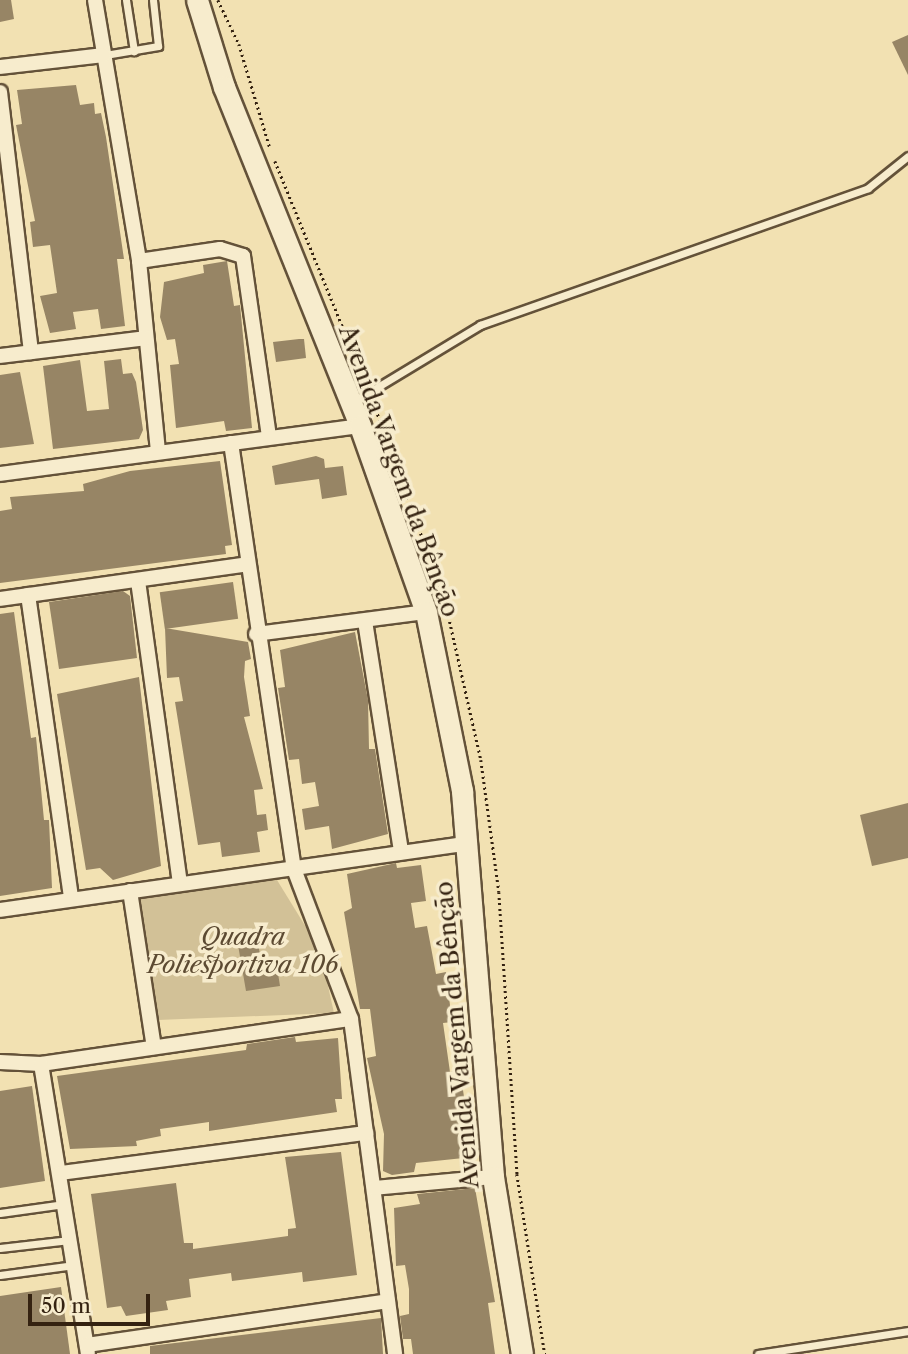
<!DOCTYPE html>
<html>
<head>
<meta charset="utf-8">
<style>
  body { margin:0 }
  #map { position:relative; width:908px; height:1354px; overflow:hidden; background:#f2e1b2; font-family:"Libre Caslon Text",serif }
  div>[style] { position:absolute }
  .green>* { inset:0; background:#d2c197 }
  .building>* { inset:0; background:#978565; transform-origin:0 0 }
  .path>* { height:2.5px; margin-top:-1.25px; transform-origin:0; background:repeating-linear-gradient(90deg,#342211 0 2px,transparent 0 5.5px) }
  .roads { filter:drop-shadow(2px 0 #645239) drop-shadow(-2px 0 #645239) drop-shadow(0 2px #645239) drop-shadow(0 -2px #645239) }
  .lane>* { height:7px; margin:-3.5px; padding:0 3.5px; transform-origin:3.5px; border-radius:3.5px; background:#f7eccd }
  .street>* { height:14px; margin:-7px; padding:0 7px; transform-origin:7px; border-radius:7px; background:#f7eccd }
  .secondary>* { height:21px; margin:-10.5px; padding:0 10.5px; transform-origin:10.5px; border-radius:10.5px; background:#f7eccd }
  span { translate:-50% -50%; white-space:nowrap; text-align:center; line-height:1.15; -webkit-text-stroke:7px #f7eccd; paint-order:stroke }
  .street-label { font-size:24px; color:#342211 }
  .park-label { font-size:24px; color:#5c4a32; font-style:italic }
  .scale { position:absolute; left:28px; top:1294px; width:122px; height:32px; box-sizing:border-box; border:4px solid #342211; border-top:0; padding-left:9px; font-size:21px; line-height:24px; white-space:nowrap; color:#342211; -webkit-text-stroke:5px #f7eccd; paint-order:stroke }
</style>
</head>
<body>
<div id="map">
  <div class="green">
    <div style="clip-path:polygon(277px 880px,320px 950px,334px 1013px,158px 1020px,139px 897px)"></div>
  </div>
  <div class="building">
    <div style="clip-path:polygon(0 0,11px 0,14px 19px,0 22px)"></div>
    <div style="clip-path:polygon(908px 35px,908px 75px,892px 42px)"></div>
    <div style="clip-path:polygon(76px 85px,80px 105px,94px 103px,95px 114px,101px 113px,106px 137px,124px 259px,117px 259px,125px 326px,101px 329px,98px 309px,73px 312px,76px 329px,50px 333px,40px 296px,57px 293px,50px 245px,33px 247px,30px 222px,35px 221px,16px 125px,22px 124px,17px 90px)"></div>
    <div style="clip-path:polygon(227px 261px,234px 306px,240px 305px,252px 428px,226px 431px,224px 421px,176px 428px,170px 365px,179px 364px,175px 339px,167px 340px,160px 317px,164px 282px,204px 273px,203px 265px)"></div>
    <div style="clip-path:polygon(299px 339px,304px 339px,306px 358px,276px 362px,273px 342px)"></div>
    <div style="clip-path:polygon(121px 359px,123px 374px,132px 373px,136px 382px,143px 430px,139px 439px,53px 449px,43px 366px,80px 360px,87px 411px,109px 409px,104px 361px)"></div>
    <div style="clip-path:polygon(20px 372px,34px 444px,0 448px,0 375px)"></div>
    <div style="clip-path:polygon(316px 456px,324px 459px,325px 468px,343px 466px,347px 495px,322px 499px,319px 479px,275px 485px,272px 466px)"></div>
    <div style="clip-path:polygon(220px 461px,232px 545px,225px 546px,226px 554px,0 583px,0 511px,12px 509px,10px 497px,84px 491px,83px 484px,130px 471px)"></div>
    <div style="left:233px;top:582px;width:37px;height:74px;rotate:82deg"></div>
    <div style="clip-path:polygon(123px 591px,130px 596px,137px 658px,59px 669px,49px 602px)"></div>
    <div style="clip-path:polygon(14px 612px,31px 738px,36px 737px,44px 820px,49px 820px,52px 888px,0 896px,0 614px)"></div>
    <div style="clip-path:polygon(165px 628px,248px 642px,251px 659px,245px 661px,244px 677px,250px 716px,244px 717px,263px 789px,254px 790px,257px 815px,266px 814px,268px 830px,257px 832px,260px 852px,222px 857px,220px 842px,198px 845px,175px 702px,183px 701px,179px 677px,167px 678px)"></div>
    <div style="clip-path:polygon(355px 632px,368px 700px,369px 749px,375px 749px,388px 834px,332px 849px,329px 826px,305px 830px,302px 809px,319px 806px,315px 782px,302px 784px,299px 759px,289px 760px,278px 688px,285px 687px,280px 650px)"></div>
    <div style="clip-path:polygon(139px 677px,161px 866px,113px 880px,100px 868px,86px 870px,57px 694px)"></div>
    <div style="clip-path:polygon(908px 803px,908px 858px,872px 866px,860px 815px)"></div>
    <div style="clip-path:polygon(396px 863px,397px 868px,421px 865px,426px 901px,411px 903px,415px 928px,427px 926px,436px 974px,446px 972px,452px 1022px,443px 1023px,450px 1072px,460px 1070px,473px 1157px,416px 1163px,414px 1172px,392px 1175px,383px 1171px,384px 1134px,367px 1058px,376px 1056px,370px 1009px,360px 1009px,344px 912px,352px 908px,347px 874px)"></div>
    <div style="clip-path:polygon(258px 942px,262px 969px,277px 967px,280px 986px,246px 991px,238px 945px)"></div>
    <div style="clip-path:polygon(295px 1037px,296px 1042px,338px 1038px,342px 1099px,335px 1099px,337px 1112px,209px 1131px,209px 1122px,160px 1129px,161px 1136px,136px 1141px,137px 1146px,70px 1149px,57px 1076px,246px 1050px,247px 1044px)"></div>
    <div style="clip-path:polygon(32px 1086px,45px 1181px,0 1188px,0 1091px)"></div>
    <div style="clip-path:polygon(341px 1152px,357px 1275px,303px 1282px,302px 1272px,232px 1281px,231px 1273px,189px 1279px,191px 1297px,166px 1301px,168px 1310px,126px 1316px,121px 1306px,107px 1308px,91px 1194px,176px 1183px,184px 1243px,193px 1243px,193px 1249px,288px 1236px,288px 1229px,296px 1228px,285px 1157px)"></div>
    <div style="clip-path:polygon(475px 1188px,495px 1302px,488px 1303px,495px 1354px,413px 1354px,411px 1339px,403px 1339px,400px 1316px,409px 1314px,409px 1289px,405px 1265px,396px 1266px,394px 1208px,420px 1204px,417px 1194px)"></div>
    <div style="clip-path:polygon(61px 1287px,70px 1354px,0 1354px,0 1296px)"></div>
    <div style="clip-path:polygon(381px 1318px,383px 1354px,150px 1354px,150px 1346px)"></div>
  </div>
  <div class="path">
    <div style="left:218px;top:0;width:49px;rotate:64.5deg"></div>
    <div style="left:239px;top:44px;width:109px;rotate:73.4deg"></div>
    <div style="left:275px;top:161px;width:239px;rotate:67.8deg"></div>
    <div style="left:374px;top:404px;width:208px;rotate:70.1deg"></div>
    <div style="left:445px;top:600px;width:164px;rotate:77.3deg"></div>
    <div style="left:481px;top:760px;width:133px;rotate:82.2deg"></div>
    <div style="left:499px;top:892px;width:283px;rotate:86.3deg"></div>
    <div style="left:517px;top:1174px;width:182px;rotate:81.2deg"></div>
  </div>
  <div class="roads">
    <div class="lane">
      <div style="left:126px;top:0;width:52px;rotate:81.1deg"></div>
      <div style="left:105px;top:55px;width:54px;rotate:-9.6deg"></div>
      <div style="left:158px;top:46px;width:46px;rotate:-96.2deg"></div>
      <div style="left:353px;top:402px;width:149px;rotate:-31.2deg"></div>
      <div style="left:480px;top:325px;width:411px;rotate:-19.4deg"></div>
      <div style="left:868px;top:188px;width:51px;rotate:-38.7deg"></div>
      <div style="left:0;top:1213px;width:65px;rotate:-8deg"></div>
      <div style="left:0;top:1248px;width:70px;rotate:-6.5deg"></div>
      <div style="left:0;top:1275px;width:75px;rotate:-7.7deg"></div>
      <div style="left:758px;top:1354px;width:152px;rotate:-8.7deg"></div>
    </div>
    <div class="street">
      <div style="left:95px;top:0;width:265px;rotate:80.4deg"></div>
      <div style="left:139px;top:261px;width:192px;rotate:84.3deg"></div>
      <div style="left:0;top:67px;width:104px;rotate:-6.6deg"></div>
      <div style="left:0;top:92px;width:262px;rotate:83.2deg"></div>
      <div style="left:139px;top:261px;width:82px;rotate:-8.4deg"></div>
      <div style="left:220px;top:249px;width:24px;rotate:17deg"></div>
      <div style="left:243px;top:256px;width:182px;rotate:81.8deg"></div>
      <div style="left:0;top:356px;width:147px;rotate:-7deg"></div>
      <div style="left:231px;top:443px;width:431px;rotate:81.6deg"></div>
      <div style="left:294px;top:869px;width:160px;rotate:69.2deg"></div>
      <div style="left:351px;top:1019px;width:338px;rotate:82.5deg"></div>
      <div style="left:0;top:474px;width:363px;rotate:-7.6deg"></div>
      <div style="left:138px;top:581px;width:304px;rotate:82.1deg"></div>
      <div style="left:28px;top:595px;width:307px;rotate:81.9deg"></div>
      <div style="left:0;top:599px;width:250px;rotate:-8deg"></div>
      <div style="left:365px;top:621px;width:234px;rotate:81.1deg"></div>
      <div style="left:256px;top:634px;width:171px;rotate:-7.4deg"></div>
      <div style="left:130px;top:891px;width:158px;rotate:81.3deg"></div>
      <div style="left:0;top:910px;width:473px;rotate:-8.1deg"></div>
      <div style="left:0;top:1062px;width:41px;rotate:2.8deg"></div>
      <div style="left:41px;top:1064px;width:313px;rotate:-8.3deg"></div>
      <div style="left:41px;top:1064px;width:293px;rotate:80.8deg"></div>
      <div style="left:61px;top:1173px;width:308px;rotate:-7.5deg"></div>
      <div style="left:374px;top:1188px;width:120px;rotate:-5.3deg"></div>
      <div style="left:87px;top:1345px;width:304px;rotate:-8.3deg"></div>
    </div>
    <div class="secondary">
      <div style="left:197px;top:0;width:91px;rotate:72.8deg"></div>
      <div style="left:224px;top:87px;width:365px;rotate:68.1deg"></div>
      <div style="left:360px;top:426px;width:197px;rotate:70.5deg"></div>
      <div style="left:426px;top:612px;width:183px;rotate:78.6deg"></div>
      <div style="left:462px;top:791px;width:387px;rotate:85.4deg"></div>
      <div style="left:493px;top:1177px;width:179px;rotate:80.7deg"></div>
    </div>
  </div>
  <div class="street-label">
    <span style="left:399px;top:471px;rotate:70deg">Avenida Vargem da Bênção</span>
    <span style="left:457px;top:1035px;rotate:-95deg">Avenida Vargem da Bênção</span>
  </div>
  <div class="park-label">
    <span style="left:243px;top:951px">Quadra<br>Poliesportiva 106</span>
  </div>
  <div class="scale">50 m</div>
</div>
</body>
</html>
